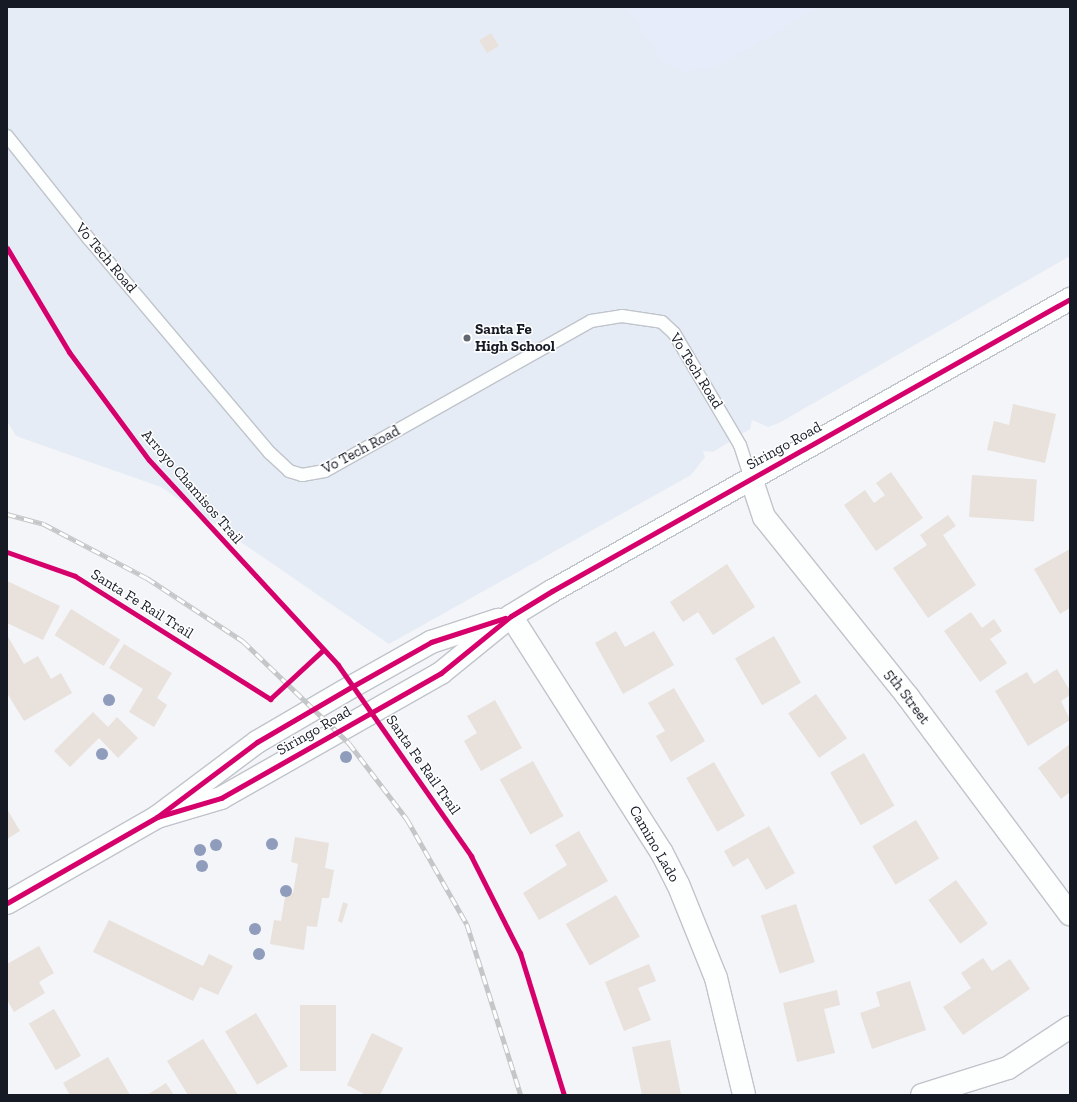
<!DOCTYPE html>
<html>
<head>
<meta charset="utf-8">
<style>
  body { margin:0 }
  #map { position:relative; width:1077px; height:1102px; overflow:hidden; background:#f3f5f8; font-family:"Zilla Slab",serif }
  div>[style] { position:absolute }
  .built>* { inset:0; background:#e6ecf6 }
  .green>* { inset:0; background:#e6ecfa }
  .building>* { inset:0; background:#e9e1dc; transform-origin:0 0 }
  .roads { filter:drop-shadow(1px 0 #c0c4cb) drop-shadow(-1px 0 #c0c4cb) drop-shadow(0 1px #c0c4cb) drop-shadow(0 -1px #c0c4cb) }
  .service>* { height:12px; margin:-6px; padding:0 6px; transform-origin:6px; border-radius:6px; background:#fdfefe }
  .minor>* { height:22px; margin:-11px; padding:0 11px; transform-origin:11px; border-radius:11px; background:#fdfefe }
  .tertiary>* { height:22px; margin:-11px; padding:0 11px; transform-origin:11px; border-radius:11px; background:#fdfefe }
  .rail>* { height:4.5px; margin-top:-2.25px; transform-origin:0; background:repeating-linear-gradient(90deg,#fff 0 9px,#c5c6c8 0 18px); box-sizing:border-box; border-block:1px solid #c5c6c8 }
  .cycleway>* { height:5px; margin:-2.5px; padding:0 2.5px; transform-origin:2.5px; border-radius:2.5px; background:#d6006c }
  .trees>* { width:12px; height:12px; margin:-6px; border-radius:50%; background:#8f9cbc }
  .dots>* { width:11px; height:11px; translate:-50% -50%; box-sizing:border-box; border:2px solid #fff; border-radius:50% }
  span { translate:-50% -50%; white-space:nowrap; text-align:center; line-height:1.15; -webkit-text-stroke:3px #fff; paint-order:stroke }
  .street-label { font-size:15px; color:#151a25 }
  .poi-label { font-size:15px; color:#151a25; font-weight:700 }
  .left { translate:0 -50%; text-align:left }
  .frame { position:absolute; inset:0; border:8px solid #151a25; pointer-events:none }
</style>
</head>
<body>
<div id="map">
  <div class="built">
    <div style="clip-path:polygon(7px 7px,1070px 7px,1070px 256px,779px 423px,768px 427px,752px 420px,750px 429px,713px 452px,703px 451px,705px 457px,691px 475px,389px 644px,161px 487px,16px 436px,7px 421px)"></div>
  </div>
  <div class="green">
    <div style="clip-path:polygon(626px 7px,819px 7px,726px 62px,710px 69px,691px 70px,690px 74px,663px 62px)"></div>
  </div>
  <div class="building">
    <div style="left:491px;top:33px;width:15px;height:14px;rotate:58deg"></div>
    <div style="clip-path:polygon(1013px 404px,1056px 414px,1045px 463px,987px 450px,994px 421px,1009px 425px)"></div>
    <div style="clip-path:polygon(891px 472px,923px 518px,876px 551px,844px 505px,865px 490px,874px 503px,885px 495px,876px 483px)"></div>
    <div style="left:972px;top:475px;width:65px;height:42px;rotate:4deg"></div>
    <div style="clip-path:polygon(948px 515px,956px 526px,943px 535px,976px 585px,928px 618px,893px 568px,927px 545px,920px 535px)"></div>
    <div style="clip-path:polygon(1070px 549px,1070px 608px,1060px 614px,1034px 569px)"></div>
    <div style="clip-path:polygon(727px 564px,755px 607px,713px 635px,698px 612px,683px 622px,670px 602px)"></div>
    <div style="clip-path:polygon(7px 581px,60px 606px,43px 640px,7px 623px)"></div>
    <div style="left:71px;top:609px;width:58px;height:31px;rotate:32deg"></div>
    <div style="clip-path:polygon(971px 612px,982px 628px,994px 619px,1002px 631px,990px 639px,1007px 663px,980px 682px,944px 631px)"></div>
    <div style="clip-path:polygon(616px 631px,625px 647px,654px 631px,674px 665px,623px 694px,595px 643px)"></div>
    <div style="clip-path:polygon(7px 635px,24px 664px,38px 656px,51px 679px,61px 673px,72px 693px,24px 721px,7px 693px)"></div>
    <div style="left:774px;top:636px;width:54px;height:45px;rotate:60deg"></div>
    <div style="clip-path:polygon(124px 644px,172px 673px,157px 698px,167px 705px,154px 727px,129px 712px,143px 689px,109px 668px)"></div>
    <div style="clip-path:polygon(1057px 669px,1070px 691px,1070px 695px,1061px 701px,1070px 720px,1028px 746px,995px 691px,1027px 672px,1034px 684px)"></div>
    <div style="clip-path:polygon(674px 688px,705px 741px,671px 762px,656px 736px,665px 731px,648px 703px)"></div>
    <div style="left:816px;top:694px;width:54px;height:34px;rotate:55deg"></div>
    <div style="clip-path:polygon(495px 700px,522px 748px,481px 771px,464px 741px,477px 733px,467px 716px)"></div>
    <div style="clip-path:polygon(93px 712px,108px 727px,117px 717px,138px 738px,118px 758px,99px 738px,70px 767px,54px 751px)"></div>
    <div style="clip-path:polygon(1070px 744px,1070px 792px,1061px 799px,1038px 768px)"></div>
    <div style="left:864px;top:753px;width:61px;height:39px;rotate:60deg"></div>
    <div style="left:533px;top:761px;width:63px;height:38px;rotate:61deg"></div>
    <div style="left:714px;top:762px;width:62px;height:32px;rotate:60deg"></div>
    <div style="clip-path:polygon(7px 809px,20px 831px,7px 839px)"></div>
    <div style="left:916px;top:820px;width:45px;height:51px;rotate:59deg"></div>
    <div style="clip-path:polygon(769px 826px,795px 873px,766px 890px,748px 858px,733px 867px,724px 851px)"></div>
    <div style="clip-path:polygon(579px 831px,608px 881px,539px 920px,523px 893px,567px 865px,555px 845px)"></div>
    <div style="clip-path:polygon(295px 837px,329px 843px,325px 868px,334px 870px,329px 898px,322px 898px,317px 927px,307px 926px,304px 950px,270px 944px,274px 920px,281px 921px,286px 892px,293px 893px,298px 864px,291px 862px)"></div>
    <div style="left:956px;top:880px;width:54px;height:34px;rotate:54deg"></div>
    <div style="left:616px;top:895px;width:48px;height:58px;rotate:60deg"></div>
    <div style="clip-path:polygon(343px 902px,348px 904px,342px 923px,338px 921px)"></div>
    <div style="left:796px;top:904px;width:61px;height:37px;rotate:72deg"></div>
    <div style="clip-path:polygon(109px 920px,203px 966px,209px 954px,233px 966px,218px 995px,200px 987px,193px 1001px,93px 952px)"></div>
    <div style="clip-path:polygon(39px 946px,54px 973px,39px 982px,45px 993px,14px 1012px,7px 1000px,7px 964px)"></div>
    <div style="clip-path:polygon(983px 958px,992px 971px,1010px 959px,1030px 989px,963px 1035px,943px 1007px,971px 988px,961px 973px)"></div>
    <div style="clip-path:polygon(649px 964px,656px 981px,638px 988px,651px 1020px,624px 1031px,605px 982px)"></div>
    <div style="clip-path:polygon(910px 981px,926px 1030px,872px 1049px,860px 1013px,880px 1006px,876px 992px)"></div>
    <div style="clip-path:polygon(837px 990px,840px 1005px,824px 1009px,835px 1053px,797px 1062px,783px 1003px)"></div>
    <div style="left:300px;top:1005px;width:36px;height:66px"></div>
    <div style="left:54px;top:1009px;width:54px;height:29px;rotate:60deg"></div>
    <div style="left:256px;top:1013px;width:62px;height:36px;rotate:59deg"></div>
    <div style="clip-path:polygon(372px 1033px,403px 1048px,380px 1095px,366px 1095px,347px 1085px)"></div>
    <div style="clip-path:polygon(203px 1039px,238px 1095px,188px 1095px,167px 1061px)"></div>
    <div style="clip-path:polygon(670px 1040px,681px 1095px,642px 1095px,632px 1047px)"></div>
    <div style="clip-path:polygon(108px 1057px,130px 1095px,70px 1095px,63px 1083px)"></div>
    <div style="clip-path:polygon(166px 1083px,174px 1095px,147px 1095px)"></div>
  </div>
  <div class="roads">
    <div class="service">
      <div style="left:7px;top:136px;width:132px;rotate:51.5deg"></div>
      <div style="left:89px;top:239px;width:280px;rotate:49.8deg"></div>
      <div style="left:270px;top:453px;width:26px;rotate:43deg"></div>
      <div style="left:289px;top:471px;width:14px;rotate:17deg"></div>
      <div style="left:302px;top:475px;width:23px;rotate:-10deg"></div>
      <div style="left:325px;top:471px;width:305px;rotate:-29.4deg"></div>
      <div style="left:591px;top:321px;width:31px;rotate:-9deg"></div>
      <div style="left:622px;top:316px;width:40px;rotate:8.5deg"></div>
      <div style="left:662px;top:322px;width:16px;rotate:43deg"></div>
      <div style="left:674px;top:333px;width:130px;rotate:59.5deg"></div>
      <div style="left:740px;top:445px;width:35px;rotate:72deg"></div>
    </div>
    <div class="minor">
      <div style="left:511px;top:616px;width:281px;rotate:57.5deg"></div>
      <div style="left:662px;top:853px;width:35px;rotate:63deg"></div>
      <div style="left:678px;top:884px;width:101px;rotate:68deg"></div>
      <div style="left:716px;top:978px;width:120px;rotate:76.5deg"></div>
      <div style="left:922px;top:1095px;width:90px;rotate:-17.4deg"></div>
      <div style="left:1008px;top:1068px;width:74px;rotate:-33.5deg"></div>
    </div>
    <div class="tertiary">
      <div style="left:751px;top:478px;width:41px;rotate:71.6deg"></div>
      <div style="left:764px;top:517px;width:231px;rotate:51.3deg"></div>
      <div style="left:908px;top:697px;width:271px;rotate:53.3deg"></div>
      <div style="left:157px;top:817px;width:67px;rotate:-16.5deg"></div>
      <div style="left:221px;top:798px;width:253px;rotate:-29.6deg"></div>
      <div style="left:441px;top:673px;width:90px;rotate:-39.2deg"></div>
      <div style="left:511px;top:616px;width:48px;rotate:-31.4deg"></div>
      <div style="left:552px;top:591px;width:595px;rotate:-29.41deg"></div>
      <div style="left:7px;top:903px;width:173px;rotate:-29.8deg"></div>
      <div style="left:157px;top:817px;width:125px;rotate:-36.9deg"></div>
      <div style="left:257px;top:742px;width:111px;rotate:-30.3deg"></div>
      <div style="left:353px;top:686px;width:90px;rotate:-29.4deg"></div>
      <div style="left:431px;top:642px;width:71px;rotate:-18.2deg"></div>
    </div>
  </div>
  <div class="rail">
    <div style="left:7px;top:514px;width:38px;rotate:15deg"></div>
    <div style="left:44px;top:524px;width:116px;rotate:27.7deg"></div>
    <div style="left:147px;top:578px;width:115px;rotate:33.3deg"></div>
    <div style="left:243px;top:641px;width:147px;rotate:43.9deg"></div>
    <div style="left:349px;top:743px;width:96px;rotate:52.7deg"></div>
    <div style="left:407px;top:819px;width:121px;rotate:60.3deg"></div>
    <div style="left:467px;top:924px;width:179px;rotate:72.5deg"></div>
  </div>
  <div class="cycleway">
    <div style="left:7px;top:248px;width:121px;rotate:59.2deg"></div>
    <div style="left:69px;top:352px;width:134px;rotate:53.5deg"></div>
    <div style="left:149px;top:460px;width:279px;rotate:47.3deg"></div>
    <div style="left:338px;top:665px;width:233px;rotate:55.1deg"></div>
    <div style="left:471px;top:856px;width:109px;rotate:63.2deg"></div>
    <div style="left:520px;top:953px;width:149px;rotate:72.8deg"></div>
    <div style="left:7px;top:552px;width:72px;rotate:19.4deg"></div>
    <div style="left:75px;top:576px;width:231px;rotate:32.2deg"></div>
    <div style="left:270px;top:699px;width:72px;rotate:-42.8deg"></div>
    <div style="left:157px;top:817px;width:67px;rotate:-16.5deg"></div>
    <div style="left:221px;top:798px;width:253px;rotate:-29.6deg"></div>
    <div style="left:441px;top:673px;width:90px;rotate:-39.2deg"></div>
    <div style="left:511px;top:616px;width:48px;rotate:-31.4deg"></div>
    <div style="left:552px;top:591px;width:595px;rotate:-29.41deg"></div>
    <div style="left:7px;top:903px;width:173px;rotate:-29.8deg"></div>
    <div style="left:157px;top:817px;width:125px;rotate:-36.9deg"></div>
    <div style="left:257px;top:742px;width:111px;rotate:-30.3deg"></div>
    <div style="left:353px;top:686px;width:90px;rotate:-29.4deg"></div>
    <div style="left:431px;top:642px;width:78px;rotate:-18deg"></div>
  </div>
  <div class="trees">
    <div style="left:109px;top:700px"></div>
    <div style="left:102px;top:754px"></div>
    <div style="left:346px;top:757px"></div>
    <div style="left:272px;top:844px"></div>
    <div style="left:216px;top:845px"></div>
    <div style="left:200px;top:850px"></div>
    <div style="left:202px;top:866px"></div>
    <div style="left:286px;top:891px"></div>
    <div style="left:255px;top:929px"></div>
    <div style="left:259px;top:954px"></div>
  </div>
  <div class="dots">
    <div style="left:467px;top:338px;background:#63676f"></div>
  </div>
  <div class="street-label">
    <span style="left:106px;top:258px;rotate:50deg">Vo Tech Road</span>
    <span style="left:696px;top:371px;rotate:58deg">Vo Tech Road</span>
    <span style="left:784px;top:446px;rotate:-29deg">Siringo Road</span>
    <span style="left:361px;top:450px;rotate:-28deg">Vo Tech Road</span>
    <span style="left:192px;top:487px;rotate:49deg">Arroyo Chamisos Trail</span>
    <span style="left:142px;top:604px;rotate:32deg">Santa Fe Rail Trail</span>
    <span style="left:907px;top:697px;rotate:53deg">5th Street</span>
    <span style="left:314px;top:731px;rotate:-30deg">Siringo Road</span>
    <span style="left:423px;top:765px;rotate:55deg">Santa Fe Rail Trail</span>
    <span style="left:654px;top:844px;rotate:60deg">Camino Lado</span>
  </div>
  <div class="poi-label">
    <span class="left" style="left:475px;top:338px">Santa Fe<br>High School</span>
  </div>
  <div class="frame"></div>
</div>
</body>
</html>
